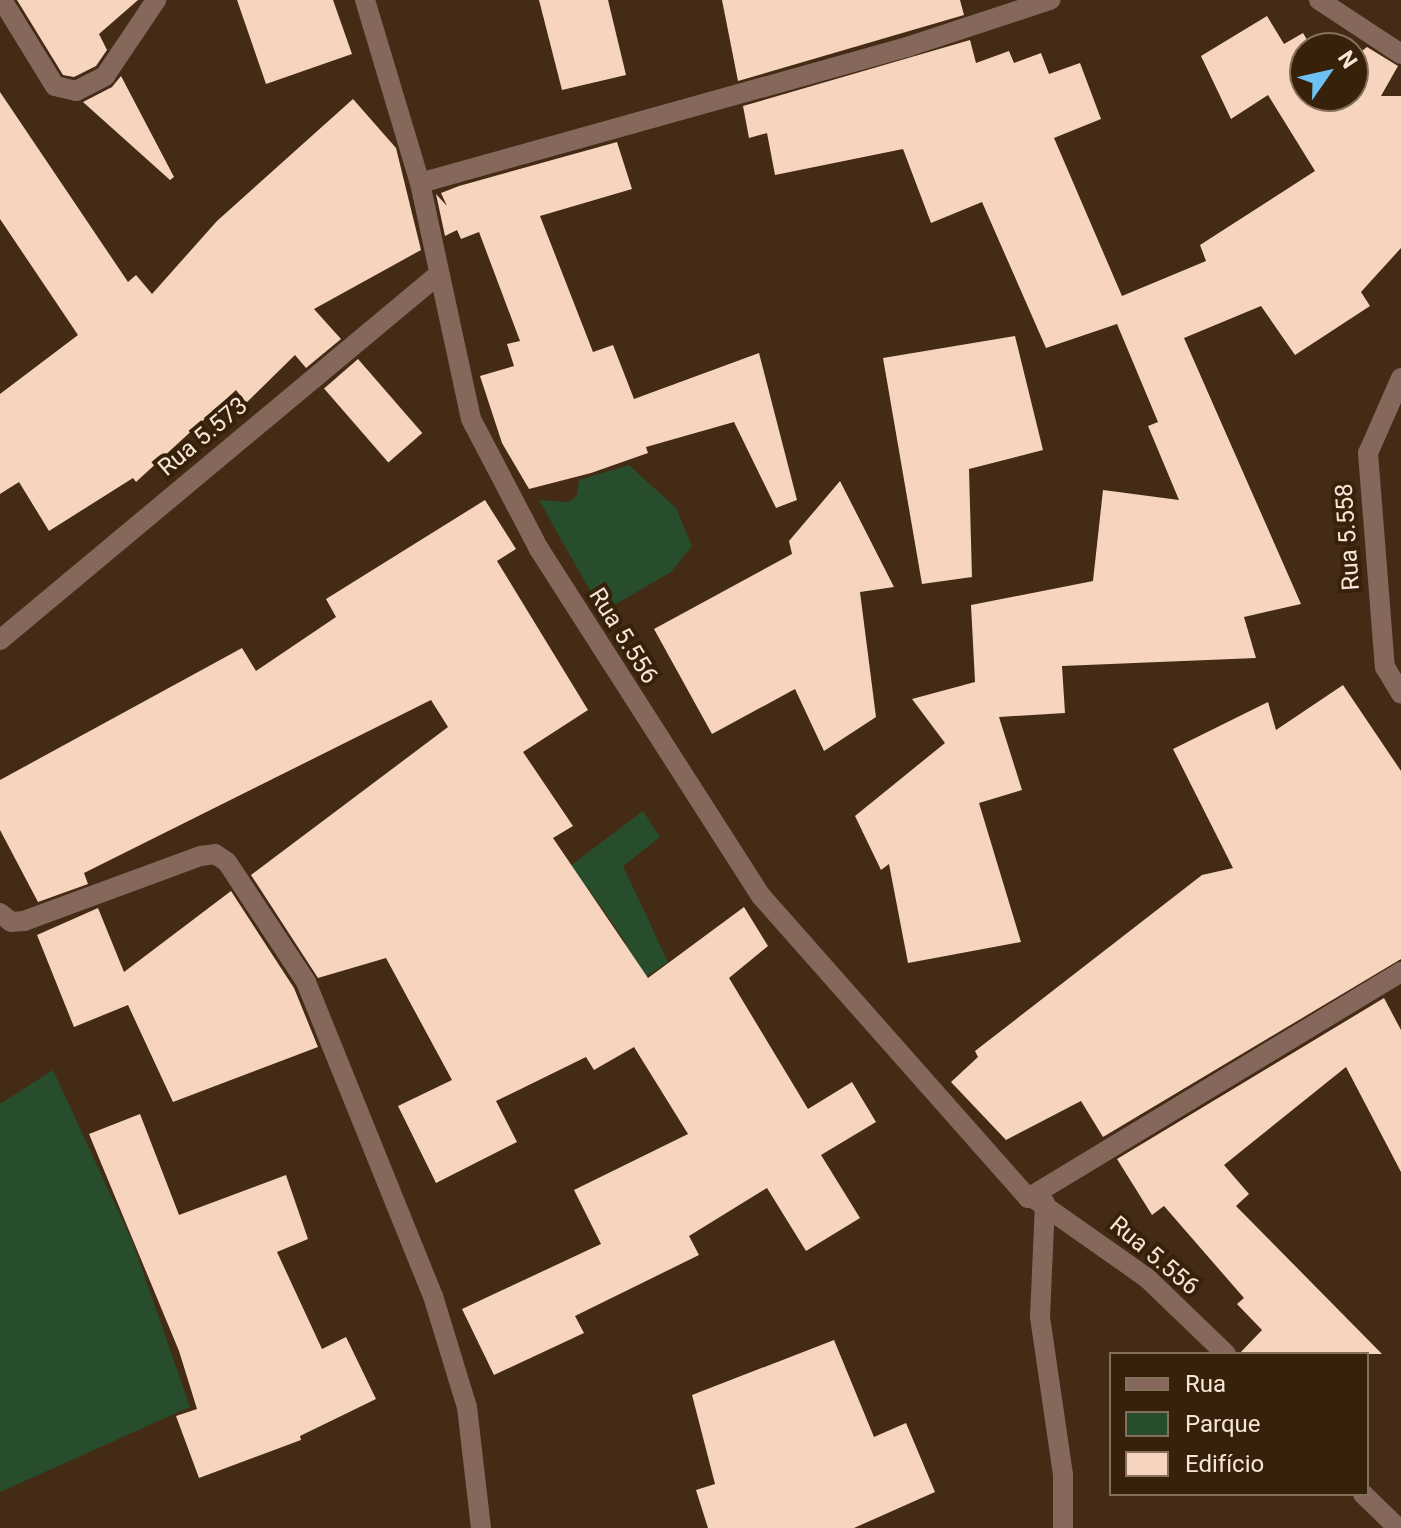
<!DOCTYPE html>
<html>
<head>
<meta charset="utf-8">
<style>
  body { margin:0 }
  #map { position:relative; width:1401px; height:1528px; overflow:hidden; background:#432b15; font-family:Roboto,sans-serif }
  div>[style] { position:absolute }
  .green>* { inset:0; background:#274d2d }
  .building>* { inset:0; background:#f6d4bd; transform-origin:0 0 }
  .street>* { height:20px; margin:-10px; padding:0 10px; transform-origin:10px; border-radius:10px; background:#85675b }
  span { translate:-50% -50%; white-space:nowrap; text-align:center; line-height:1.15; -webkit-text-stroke:8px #38210a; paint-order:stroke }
  .street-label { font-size:24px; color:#f6e6d9 }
  .legend { position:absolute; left:1109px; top:1352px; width:260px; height:144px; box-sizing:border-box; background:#38210a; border:2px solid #84705d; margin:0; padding:10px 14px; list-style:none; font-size:24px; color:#f6e6d9 }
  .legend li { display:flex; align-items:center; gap:16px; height:40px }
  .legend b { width:40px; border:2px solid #84705d }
  .north { position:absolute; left:1289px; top:32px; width:80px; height:80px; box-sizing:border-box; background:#38210a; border:2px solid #84705d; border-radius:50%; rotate:56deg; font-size:22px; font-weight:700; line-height:32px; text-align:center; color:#f6e6d9 }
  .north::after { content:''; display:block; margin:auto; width:28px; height:36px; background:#6ec2f3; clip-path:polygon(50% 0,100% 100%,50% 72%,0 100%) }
</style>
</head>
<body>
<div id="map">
  <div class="green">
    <div style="clip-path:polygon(629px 465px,676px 508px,692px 546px,671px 572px,602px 612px,539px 500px,569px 502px,577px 495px,579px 480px)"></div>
    <div style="clip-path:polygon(643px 811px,660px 837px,623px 866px,668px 962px,569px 1027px,541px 1001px,626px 943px,588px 888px,555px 910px,570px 866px)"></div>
    <div style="clip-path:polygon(53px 1070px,133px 1243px,190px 1407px,0 1492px,0 1104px)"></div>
  </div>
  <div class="building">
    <div style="clip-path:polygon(17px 0,138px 0,99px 34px,107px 50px,96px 66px,74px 77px,63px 75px)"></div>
    <div style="clip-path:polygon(237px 0,333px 0,352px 54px,266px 84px)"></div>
    <div style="clip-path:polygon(539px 0,608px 0,626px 75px,562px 90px)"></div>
    <div style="clip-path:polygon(722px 0,960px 0,964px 15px,738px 81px)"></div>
    <div style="clip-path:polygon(1267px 16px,1284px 44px,1303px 33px,1312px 48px,1305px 48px,1305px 96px,1353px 96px,1353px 58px,1367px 47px,1398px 66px,1381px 96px,1401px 96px,1401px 248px,1361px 292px,1370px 306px,1295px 355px,1261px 306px,1184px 338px,1301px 604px,1244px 617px,1256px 658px,1062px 666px,1065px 713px,999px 717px,1022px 790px,979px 803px,1021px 942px,908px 963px,889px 864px,881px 870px,855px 816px,945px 743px,912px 699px,975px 682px,971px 605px,1093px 581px,1103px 490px,1179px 500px,1148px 426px,1158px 422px,1117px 324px,1046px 348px,982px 202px,931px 223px,903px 149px,775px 175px,767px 133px,749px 138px,743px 106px,970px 40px,976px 63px,1009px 51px,1014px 63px,1041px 53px,1049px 74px,1080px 63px,1101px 119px,1054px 138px,1122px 296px,1206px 261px,1200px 245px,1315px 171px,1268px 95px,1231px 119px,1201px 56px)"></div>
    <div style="clip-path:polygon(121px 76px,174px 177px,170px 180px,83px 102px,112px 87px)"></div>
    <div style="clip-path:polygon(0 92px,128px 282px,136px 275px,152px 294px,217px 221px,353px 99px,396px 148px,421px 250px,314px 309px,341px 339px,306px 368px,295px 355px,246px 403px,236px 390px,136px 482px,133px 478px,49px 531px,19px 482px,0 494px,0 394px,78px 335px,0 219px)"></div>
    <div style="clip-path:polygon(617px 142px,632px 189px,540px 216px,593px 352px,613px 345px,634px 399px,759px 353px,797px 500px,776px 508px,734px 422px,646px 447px,648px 453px,591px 473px,529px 489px,502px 443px,480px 376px,514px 366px,507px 344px,520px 341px,479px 232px,461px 239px,457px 230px,445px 236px,436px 194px,447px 206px,441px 193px,459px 186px)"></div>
    <div style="clip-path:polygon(1015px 336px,1043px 450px,969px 469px,972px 577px,922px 584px,883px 358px)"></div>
    <div style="left:358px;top:359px;width:98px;height:45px;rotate:49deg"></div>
    <div style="clip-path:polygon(840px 481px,894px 587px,860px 592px,876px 717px,824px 751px,795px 689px,712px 734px,654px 629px,792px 554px,789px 541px)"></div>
    <div style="clip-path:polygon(485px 500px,516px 549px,497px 561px,588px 710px,523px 752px,573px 826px,553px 838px,648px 978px,744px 907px,768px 946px,729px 978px,808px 1109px,852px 1082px,876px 1122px,821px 1155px,860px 1218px,806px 1251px,767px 1188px,689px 1236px,699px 1255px,575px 1316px,584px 1333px,494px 1375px,462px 1309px,601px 1244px,574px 1190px,688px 1134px,634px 1047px,594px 1070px,586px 1057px,496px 1101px,517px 1142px,436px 1183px,398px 1106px,452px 1080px,386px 958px,318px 978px,251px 875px,448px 727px,431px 700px,84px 873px,88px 884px,38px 902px,0 830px,0 780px,242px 648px,256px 671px,336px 617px,326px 599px)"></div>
    <div style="clip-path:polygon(1343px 685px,1401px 771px,1401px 959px,1103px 1137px,1081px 1101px,1006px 1140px,951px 1082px,978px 1057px,975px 1051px,1202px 875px,1233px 868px,1173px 749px,1268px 702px,1276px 730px)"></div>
    <div style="clip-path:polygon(231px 891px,294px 988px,318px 1047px,173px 1102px,128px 1005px,74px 1027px,37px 935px,98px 908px,124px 972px)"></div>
    <div style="clip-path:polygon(1384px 998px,1401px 1030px,1401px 1172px,1346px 1067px,1224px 1165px,1249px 1194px,1236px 1206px,1382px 1354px,1239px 1354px,1262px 1330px,1237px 1304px,1244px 1298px,1164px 1206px,1152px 1215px,1117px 1159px)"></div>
    <div style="clip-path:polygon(140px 1114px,179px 1215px,286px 1175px,308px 1239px,277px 1252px,322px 1349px,346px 1337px,376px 1399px,300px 1436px,301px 1440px,199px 1478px,176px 1416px,197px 1409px,179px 1351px,89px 1134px)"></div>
    <div style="clip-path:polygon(834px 1340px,874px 1437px,906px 1423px,935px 1492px,854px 1528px,708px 1528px,696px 1490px,715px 1484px,692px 1395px)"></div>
  </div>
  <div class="street">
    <div style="left:2px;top:0;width:101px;rotate:58.4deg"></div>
    <div style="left:55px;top:86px;width:22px;rotate:13deg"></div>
    <div style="left:76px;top:91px;width:33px;rotate:-27deg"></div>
    <div style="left:105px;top:76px;width:92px;rotate:-56.1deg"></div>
    <div style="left:365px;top:0;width:191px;rotate:73.3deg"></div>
    <div style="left:420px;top:183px;width:241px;rotate:77.8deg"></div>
    <div style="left:471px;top:419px;width:147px;rotate:62.4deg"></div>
    <div style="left:539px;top:549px;width:412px;rotate:57.4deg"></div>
    <div style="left:761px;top:896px;width:403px;rotate:48.5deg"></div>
    <div style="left:1319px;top:0;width:98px;rotate:33.4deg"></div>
    <div style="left:420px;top:183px;width:506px;rotate:-15.6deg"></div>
    <div style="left:907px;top:47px;width:151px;rotate:-18.2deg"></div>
    <div style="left:1401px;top:378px;width:82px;rotate:113.7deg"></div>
    <div style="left:1368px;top:453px;width:215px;rotate:85.5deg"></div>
    <div style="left:1385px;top:667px;width:31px;rotate:59deg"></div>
    <div style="left:0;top:640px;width:572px;rotate:-39.82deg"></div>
    <div style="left:0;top:913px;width:14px;rotate:39deg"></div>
    <div style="left:11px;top:922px;width:13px;rotate:-4deg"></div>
    <div style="left:24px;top:921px;width:189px;rotate:-20.2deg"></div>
    <div style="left:201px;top:856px;width:14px;rotate:-8deg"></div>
    <div style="left:215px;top:854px;width:14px;rotate:34deg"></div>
    <div style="left:227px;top:862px;width:144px;rotate:56.6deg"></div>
    <div style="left:306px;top:982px;width:339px;rotate:68deg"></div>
    <div style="left:433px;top:1296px;width:116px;rotate:73deg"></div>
    <div style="left:467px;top:1407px;width:122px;rotate:83.4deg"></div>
    <div style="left:1028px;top:1198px;width:436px;rotate:-31.2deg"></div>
    <div style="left:1036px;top:1200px;width:136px;rotate:35.1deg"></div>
    <div style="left:1147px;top:1278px;width:110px;rotate:43.9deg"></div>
    <div style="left:1045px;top:1203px;width:114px;rotate:92.5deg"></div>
    <div style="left:1040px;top:1317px;width:160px;rotate:81.7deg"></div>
    <div style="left:1063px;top:1475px;width:53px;rotate:90deg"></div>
    <div style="left:1363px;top:1494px;width:49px;rotate:44.2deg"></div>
  </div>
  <div class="street-label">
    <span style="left:203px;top:437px;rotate:-40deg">Rua 5.573</span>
    <span style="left:1348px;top:537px;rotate:-94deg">Rua 5.558</span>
    <span style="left:623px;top:636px;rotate:58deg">Rua 5.556</span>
    <span style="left:1154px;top:1256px;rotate:40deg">Rua 5.556</span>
  </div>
  <ul class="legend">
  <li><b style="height:10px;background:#85675b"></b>Rua</li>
  <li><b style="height:22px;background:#274d2d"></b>Parque</li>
  <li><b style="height:22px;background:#f6d4bd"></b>Edifício</li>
  </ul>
  <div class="north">N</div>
</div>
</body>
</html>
